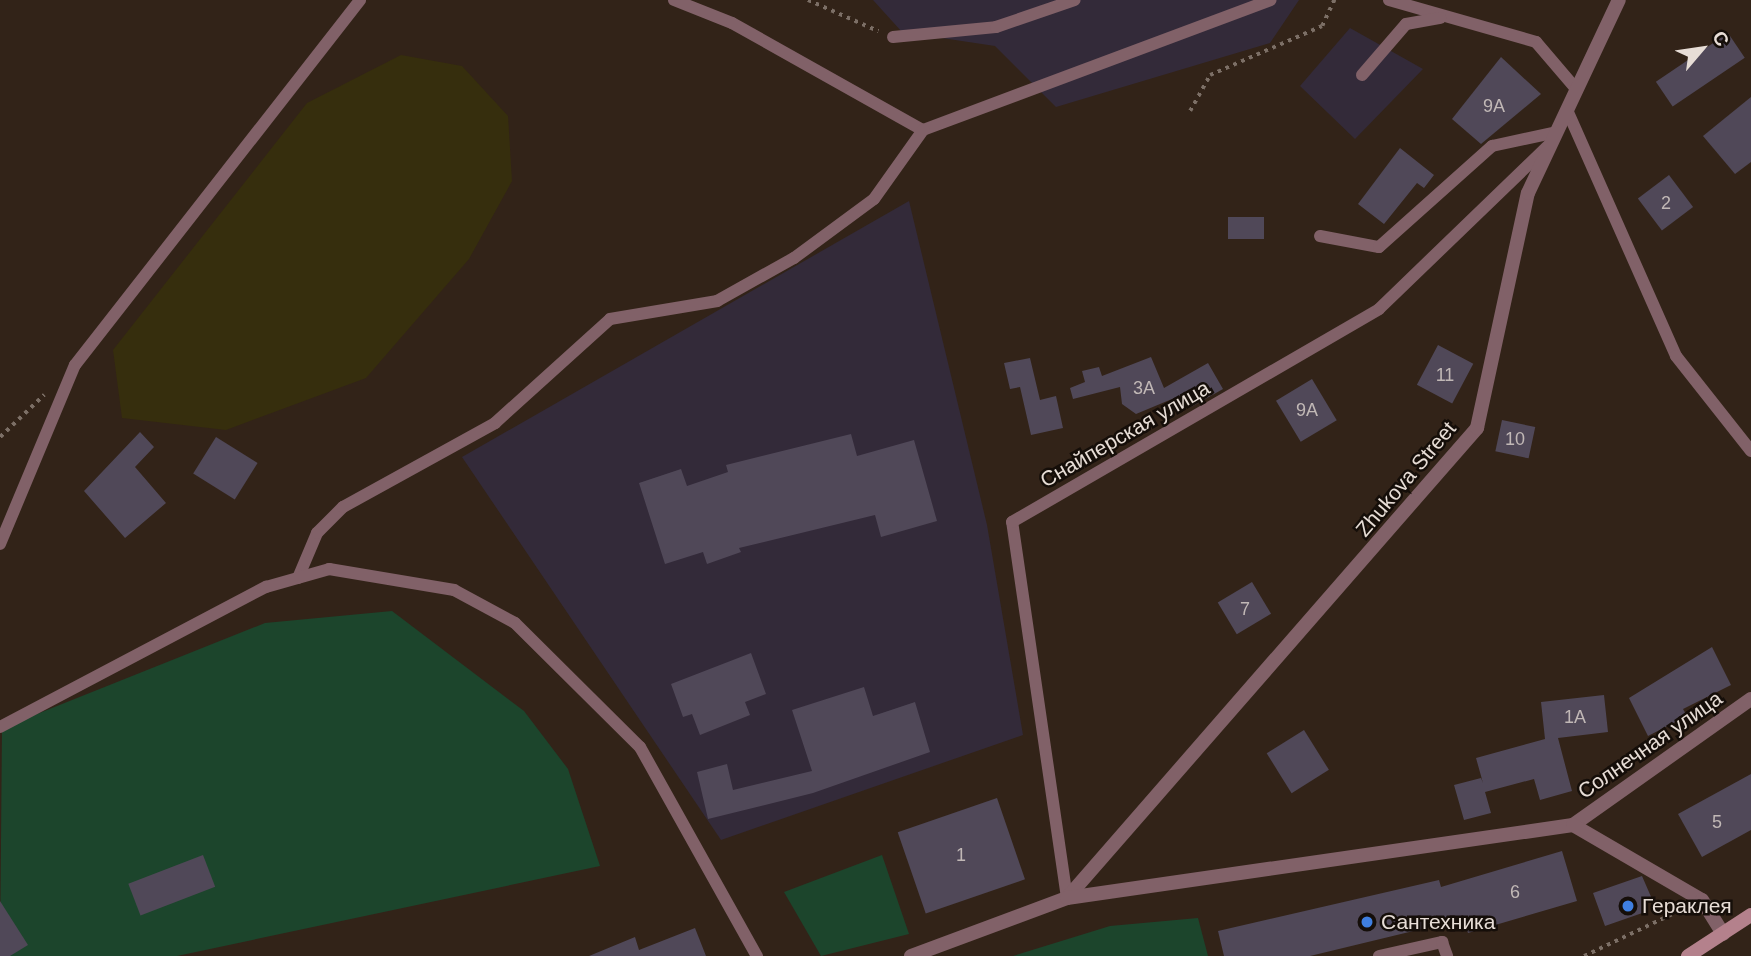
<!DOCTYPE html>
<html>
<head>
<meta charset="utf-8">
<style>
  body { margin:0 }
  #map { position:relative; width:1751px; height:956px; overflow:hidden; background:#322318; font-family:Helvetica,sans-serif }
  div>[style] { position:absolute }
  .industrial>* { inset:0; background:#332a39 }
  .green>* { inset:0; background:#1c452c }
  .sand>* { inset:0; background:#362e0d }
  .building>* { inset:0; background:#504858; transform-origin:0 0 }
  .path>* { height:3.5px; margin-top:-1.75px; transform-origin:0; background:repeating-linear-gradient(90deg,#7c6f66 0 3.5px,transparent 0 8.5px) }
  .lane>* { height:12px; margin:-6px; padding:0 6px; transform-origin:6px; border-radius:6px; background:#816168 }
  .street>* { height:14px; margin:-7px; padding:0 7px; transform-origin:7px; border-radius:7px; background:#816168 }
  .secondary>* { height:14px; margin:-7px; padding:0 7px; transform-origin:7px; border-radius:7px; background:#b4818c }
  .dots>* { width:19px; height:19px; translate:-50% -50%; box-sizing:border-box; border:4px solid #150e09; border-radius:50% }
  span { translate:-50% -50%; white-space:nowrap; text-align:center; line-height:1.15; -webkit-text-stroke:5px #150e09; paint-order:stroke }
  .number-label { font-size:18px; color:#c1b8b6 }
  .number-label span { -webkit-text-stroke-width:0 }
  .street-label { font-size:21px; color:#e7ddd6 }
  .poi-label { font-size:21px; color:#e7ddd6 }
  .left { translate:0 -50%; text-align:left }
  .north { position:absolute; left:1667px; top:14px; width:70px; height:70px; -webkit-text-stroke:5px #150e09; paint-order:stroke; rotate:61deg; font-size:19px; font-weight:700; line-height:28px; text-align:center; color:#e7ddd6 }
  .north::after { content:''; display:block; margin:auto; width:24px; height:32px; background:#e7ddd6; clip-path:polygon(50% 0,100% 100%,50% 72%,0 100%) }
</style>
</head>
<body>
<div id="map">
  <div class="industrial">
    <div style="clip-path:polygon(873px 0,1299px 0,1270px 43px,1056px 107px,995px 46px,902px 32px)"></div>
    <div style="clip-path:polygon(1350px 28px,1423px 69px,1355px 139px,1300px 86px)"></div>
    <div style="clip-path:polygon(909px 201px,987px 525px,1023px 735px,721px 840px,462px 457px)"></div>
  </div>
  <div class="green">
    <div style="clip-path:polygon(392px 611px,524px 711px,568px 769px,600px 866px,177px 956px,0 956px,2px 728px,265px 623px)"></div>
    <div style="clip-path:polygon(882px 855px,909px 934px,821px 956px,784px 892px)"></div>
    <div style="clip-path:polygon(1198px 918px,1208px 956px,1013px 956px,1110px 926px)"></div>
  </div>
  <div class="sand">
    <div style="clip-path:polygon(401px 55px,462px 66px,508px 116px,512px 181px,469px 259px,366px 378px,226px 430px,122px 418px,113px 350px,307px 103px)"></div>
  </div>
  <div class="building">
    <div style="left:1728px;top:33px;width:30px;height:87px;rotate:56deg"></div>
    <div style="clip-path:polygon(1501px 57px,1541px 94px,1481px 144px,1452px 119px)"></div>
    <div style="clip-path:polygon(1751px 97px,1751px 162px,1735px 174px,1703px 136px)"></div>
    <div style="clip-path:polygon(1400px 148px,1434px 175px,1424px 188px,1417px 183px,1384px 224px,1358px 204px)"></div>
    <div style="left:1669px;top:175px;width:40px;height:39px;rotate:53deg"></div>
    <div style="left:1228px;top:217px;width:36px;height:22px"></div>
    <div style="left:1438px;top:345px;width:40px;height:45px;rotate:28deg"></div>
    <div style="clip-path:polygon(1151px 357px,1164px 388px,1208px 363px,1223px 389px,1191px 407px,1184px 394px,1136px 414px,1122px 404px,1120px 387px,1073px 399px,1070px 388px,1085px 382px,1082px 371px,1099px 367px,1102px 376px)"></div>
    <div style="clip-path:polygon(1030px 358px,1040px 400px,1056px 396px,1063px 428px,1031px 435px,1020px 387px,1010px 389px,1004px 363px)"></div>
    <div style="left:1312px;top:379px;width:48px;height:42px;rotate:59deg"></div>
    <div style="left:1502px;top:420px;width:34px;height:32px;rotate:12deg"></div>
    <div style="clip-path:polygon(140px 432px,154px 447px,135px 467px,166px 503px,125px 538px,84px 491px)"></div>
    <div style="clip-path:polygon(851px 434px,857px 456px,914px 440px,937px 521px,881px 537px,875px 515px,739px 548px,741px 552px,707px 564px,703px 552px,665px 564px,639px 483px,681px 469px,687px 486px,728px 472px,726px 465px)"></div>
    <div style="left:216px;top:437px;width:49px;height:43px;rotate:32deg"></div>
    <div style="left:1252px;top:582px;width:37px;height:40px;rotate:59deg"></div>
    <div style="clip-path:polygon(1712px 647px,1731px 685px,1683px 709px,1687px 716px,1648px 736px,1629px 698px)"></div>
    <div style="clip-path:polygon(751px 653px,766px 694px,745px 702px,750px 715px,700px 735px,692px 714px,683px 717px,671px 684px)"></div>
    <div style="clip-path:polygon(864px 687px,873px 716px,915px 702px,930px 752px,813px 793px,708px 819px,697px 772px,727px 764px,733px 790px,812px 771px,792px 710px)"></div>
    <div style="clip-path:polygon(1604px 695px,1608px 732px,1558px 738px,1572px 791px,1540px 800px,1534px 779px,1485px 792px,1491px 813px,1464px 820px,1454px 785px,1481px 778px,1483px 783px,1476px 758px,1545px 739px,1541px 702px)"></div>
    <div style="left:1304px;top:730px;width:47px;height:44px;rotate:58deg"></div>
    <div style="clip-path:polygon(1751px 774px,1751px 830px,1702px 857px,1678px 814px)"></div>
    <div style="left:997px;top:798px;width:86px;height:105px;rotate:71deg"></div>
    <div style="clip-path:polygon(1562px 851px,1577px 901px,1468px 933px,1463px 919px,1310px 956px,1224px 956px,1218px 931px,1439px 880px,1441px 887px)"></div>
    <div style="left:203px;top:855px;width:34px;height:80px;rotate:69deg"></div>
    <div style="clip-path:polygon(1642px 876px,1652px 899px,1644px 902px,1648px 911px,1605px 926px,1593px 893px)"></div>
    <div style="clip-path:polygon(0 901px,28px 945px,10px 956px,0 956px)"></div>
    <div style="clip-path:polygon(695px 928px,706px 956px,589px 956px,635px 937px,639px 950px)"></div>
  </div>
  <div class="path">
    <div style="left:808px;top:0;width:77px;rotate:23.9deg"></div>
    <div style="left:1190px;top:111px;width:41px;rotate:-60.9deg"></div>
    <div style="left:1210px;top:75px;width:122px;rotate:-23.6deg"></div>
    <div style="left:1322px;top:26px;width:29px;rotate:-65deg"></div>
    <div style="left:0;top:437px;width:61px;rotate:-43.7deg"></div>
    <div style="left:1584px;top:956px;width:110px;rotate:-25.4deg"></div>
  </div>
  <div class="lane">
    <div style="left:674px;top:0;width:62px;rotate:21.6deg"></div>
    <div style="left:732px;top:23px;width:219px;rotate:29.3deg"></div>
    <div style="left:923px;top:130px;width:371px;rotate:-20.5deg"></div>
    <div style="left:1389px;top:0;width:153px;rotate:15.9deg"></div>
    <div style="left:1536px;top:42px;width:63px;rotate:49.5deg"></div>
    <div style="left:893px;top:37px;width:103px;rotate:-5.5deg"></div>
    <div style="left:996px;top:27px;width:83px;rotate:-18.9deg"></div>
    <div style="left:1362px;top:75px;width:67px;rotate:-49.2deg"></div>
    <div style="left:1406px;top:24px;width:35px;rotate:-10deg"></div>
    <div style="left:1567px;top:110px;width:269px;rotate:66.1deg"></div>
    <div style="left:1676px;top:356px;width:121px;rotate:51.7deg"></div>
    <div style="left:1320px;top:236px;width:60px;rotate:10.6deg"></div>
    <div style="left:1379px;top:247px;width:152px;rotate:-41.8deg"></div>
    <div style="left:1492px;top:146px;width:66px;rotate:-12.2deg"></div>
    <div style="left:0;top:544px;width:194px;rotate:-67.3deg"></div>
    <div style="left:75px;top:365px;width:463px;rotate:-52deg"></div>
    <div style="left:298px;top:578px;width:49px;rotate:-67.1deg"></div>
    <div style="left:317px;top:533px;width:37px;rotate:-45deg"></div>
    <div style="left:343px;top:507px;width:174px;rotate:-28.9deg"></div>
    <div style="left:495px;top:423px;width:155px;rotate:-42.1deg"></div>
    <div style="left:610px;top:319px;width:109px;rotate:-9.5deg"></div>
    <div style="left:717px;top:301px;width:88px;rotate:-29.2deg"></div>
    <div style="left:794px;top:258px;width:99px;rotate:-36.4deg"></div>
    <div style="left:874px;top:199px;width:85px;rotate:-54.6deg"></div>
    <div style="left:0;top:727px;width:301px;rotate:-27.8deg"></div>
    <div style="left:266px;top:587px;width:66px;rotate:-15.9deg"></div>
    <div style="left:329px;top:569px;width:127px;rotate:9.5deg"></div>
    <div style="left:454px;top:590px;width:69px;rotate:28.4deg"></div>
    <div style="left:515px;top:623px;width:176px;rotate:44.8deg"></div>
    <div style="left:640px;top:747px;width:240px;rotate:60.8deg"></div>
    <div style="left:1067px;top:898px;width:380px;rotate:-98.3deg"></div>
    <div style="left:1012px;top:522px;width:424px;rotate:-30.1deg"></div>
    <div style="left:1379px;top:309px;width:235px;rotate:-44deg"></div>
    <div style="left:1379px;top:956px;width:65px;rotate:-12.5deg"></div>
    <div style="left:1442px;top:942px;width:15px;rotate:70deg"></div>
  </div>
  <div class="street">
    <div style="left:1573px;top:825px;width:218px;rotate:-35.3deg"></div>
    <div style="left:1067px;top:898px;width:624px;rotate:-48.9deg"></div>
    <div style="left:1477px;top:428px;width:240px;rotate:-77.8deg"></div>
    <div style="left:1528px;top:193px;width:213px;rotate:-64.8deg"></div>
    <div style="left:911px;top:956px;width:166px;rotate:-20.4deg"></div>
    <div style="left:1067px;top:898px;width:511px;rotate:-8.21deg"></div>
    <div style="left:1573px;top:825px;width:149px;rotate:30.2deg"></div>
    <div style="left:1702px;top:900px;width:40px;rotate:58deg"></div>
  </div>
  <div class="secondary">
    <div style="left:1688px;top:956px;width:75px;rotate:-33.1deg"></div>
  </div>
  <div class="dots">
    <div style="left:1628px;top:906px;background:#3f7fe0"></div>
    <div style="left:1367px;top:922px;background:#3f7fe0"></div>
  </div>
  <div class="number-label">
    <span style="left:1494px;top:106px">9А</span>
    <span style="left:1666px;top:203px">2</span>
    <span style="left:1445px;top:375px">11</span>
    <span style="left:1144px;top:388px">3А</span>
    <span style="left:1307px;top:410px">9А</span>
    <span style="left:1515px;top:439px">10</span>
    <span style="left:1245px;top:609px">7</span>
    <span style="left:1575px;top:717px">1А</span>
    <span style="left:1717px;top:822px">5</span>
    <span style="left:961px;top:855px">1</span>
    <span style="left:1515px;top:892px">6</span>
  </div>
  <div class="street-label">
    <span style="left:1125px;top:434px;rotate:-30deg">Снайперская улица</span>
    <span style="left:1406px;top:479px;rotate:-50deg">Zhukova Street</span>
    <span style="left:1650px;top:745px;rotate:-35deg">Солнечная улица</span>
  </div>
  <div class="poi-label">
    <span class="left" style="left:1642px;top:906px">Гераклея</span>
    <span class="left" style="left:1381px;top:922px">Сантехника</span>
  </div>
  <div class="north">С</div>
</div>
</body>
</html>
